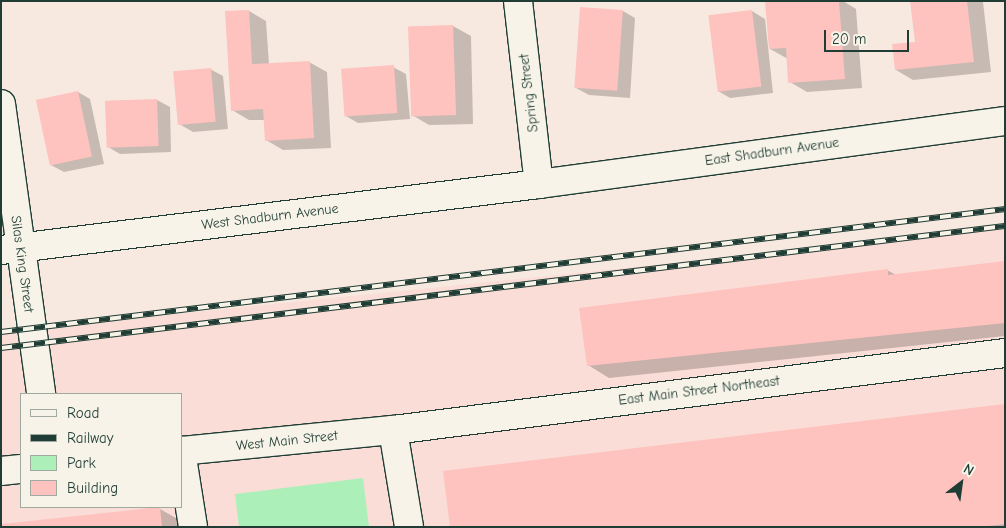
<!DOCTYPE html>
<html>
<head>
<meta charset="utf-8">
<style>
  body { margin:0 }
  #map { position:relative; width:1006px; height:528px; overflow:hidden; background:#f8e9e0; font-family:"Comic Neue",sans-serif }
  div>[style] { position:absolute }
  .built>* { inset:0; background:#faddd6 }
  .green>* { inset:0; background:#acefb8 }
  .shadow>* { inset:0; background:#0003 }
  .building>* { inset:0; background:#fec2bf; transform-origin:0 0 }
  .roads { filter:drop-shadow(1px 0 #1f3d34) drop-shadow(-1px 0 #1f3d34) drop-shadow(0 1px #1f3d34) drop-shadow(0 -1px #1f3d34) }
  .street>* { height:28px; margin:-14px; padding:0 14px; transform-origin:14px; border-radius:14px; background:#f7f3e8 }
  .secondary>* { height:28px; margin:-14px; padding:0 14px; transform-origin:14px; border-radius:14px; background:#f7f3e8 }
  .rail>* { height:5.5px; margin-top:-2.75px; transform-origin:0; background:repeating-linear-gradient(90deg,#f7f3e8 0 11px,#1f3d34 0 22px); box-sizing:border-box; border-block:1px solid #1f3d34 }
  span { translate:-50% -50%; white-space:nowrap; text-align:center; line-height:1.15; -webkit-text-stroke:4.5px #f7f3e8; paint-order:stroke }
  .street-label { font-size:14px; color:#1f3d34 }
  .frame { position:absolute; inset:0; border:2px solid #1f3d34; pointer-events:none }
  .legend { position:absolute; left:20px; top:393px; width:162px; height:115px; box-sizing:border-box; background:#f7f3e8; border:1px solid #a1aaa0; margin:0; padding:6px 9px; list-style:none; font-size:15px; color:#1f3d34 }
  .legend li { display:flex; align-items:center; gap:10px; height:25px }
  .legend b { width:25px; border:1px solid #a1aaa0 }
  .north { position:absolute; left:936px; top:458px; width:50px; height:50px; -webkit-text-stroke:4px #f7f3e8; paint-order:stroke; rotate:30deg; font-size:14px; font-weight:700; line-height:20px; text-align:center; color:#1f3d34 }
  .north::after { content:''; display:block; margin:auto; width:18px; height:22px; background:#1f3d34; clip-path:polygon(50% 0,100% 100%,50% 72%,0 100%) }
  .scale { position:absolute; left:824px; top:30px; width:85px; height:22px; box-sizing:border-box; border:2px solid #1f3d34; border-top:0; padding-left:6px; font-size:15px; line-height:18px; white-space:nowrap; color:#1f3d34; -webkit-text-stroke:4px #f7f3e8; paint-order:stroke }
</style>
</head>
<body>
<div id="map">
  <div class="built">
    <div style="clip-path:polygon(evenodd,1005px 229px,1005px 527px,1px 527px,1px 332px,1005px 229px,21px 394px,181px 394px,181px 507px,21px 507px,21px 394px)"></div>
  </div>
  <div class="green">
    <div style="clip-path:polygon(363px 478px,369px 527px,239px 527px,235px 494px)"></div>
  </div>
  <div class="shadow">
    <div style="clip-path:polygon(843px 1px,856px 9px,862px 88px,807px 92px,790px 82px,788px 59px,770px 49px,767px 4px)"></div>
    <div style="clip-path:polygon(912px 1px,983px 2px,991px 72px,913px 80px,896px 70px,916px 43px)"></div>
    <div style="clip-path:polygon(249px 11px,266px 21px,269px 64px,309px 62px,327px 72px,331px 148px,283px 150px,266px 140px,265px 120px,249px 120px,232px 110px)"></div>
    <div style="clip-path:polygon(623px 11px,635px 18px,630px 98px,589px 95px,576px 88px)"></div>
    <div style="clip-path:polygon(752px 11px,765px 19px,773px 93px,730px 98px,718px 91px)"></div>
    <div style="clip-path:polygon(453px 26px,471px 36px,473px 124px,429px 125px,412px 115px,409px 27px)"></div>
    <div style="clip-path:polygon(393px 67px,406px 74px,410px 119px,358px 123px,346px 116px)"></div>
    <div style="clip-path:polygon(210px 69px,223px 76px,228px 129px,193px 132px,181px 125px)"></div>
    <div style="clip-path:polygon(78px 92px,90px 99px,104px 164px,64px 172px,51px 165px)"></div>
    <div style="clip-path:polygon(157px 100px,170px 107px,171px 152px,120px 154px,108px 147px,107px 101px)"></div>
    <div style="clip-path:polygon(1005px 263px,1005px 336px,609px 378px,588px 365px,887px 270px,896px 275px)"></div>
    <div style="clip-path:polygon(1005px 405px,1005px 527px,451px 527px)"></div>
    <div style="clip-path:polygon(160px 509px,181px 521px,181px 527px,4px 527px)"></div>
  </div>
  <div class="building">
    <div style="clip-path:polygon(839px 1px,845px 79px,788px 83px,786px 48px,769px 49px,765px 2px)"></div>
    <div style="clip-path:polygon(910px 1px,967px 1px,974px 62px,895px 70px,892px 44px,915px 42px)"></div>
    <div style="left:580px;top:7px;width:43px;height:81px;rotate:4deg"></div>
    <div style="clip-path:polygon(249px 10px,252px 64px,310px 61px,314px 138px,265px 141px,263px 109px,231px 111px,225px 11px)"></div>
    <div style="left:752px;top:10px;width:77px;height:44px;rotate:83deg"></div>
    <div style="left:453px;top:25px;width:90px;height:45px;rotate:88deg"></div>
    <div style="left:394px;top:65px;width:48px;height:53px;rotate:86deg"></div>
    <div style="left:211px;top:68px;width:54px;height:38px;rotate:85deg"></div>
    <div style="left:78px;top:91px;width:67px;height:43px;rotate:78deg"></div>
    <div style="left:157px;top:99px;width:47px;height:52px;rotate:88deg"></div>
    <div style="clip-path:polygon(1005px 261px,1005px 323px,587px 366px,579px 308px,888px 269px,888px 275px)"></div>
    <div style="clip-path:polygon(1005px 404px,1005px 524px,979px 527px,450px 527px,443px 471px)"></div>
    <div style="clip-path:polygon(160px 507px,162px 527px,3px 527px,2px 524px)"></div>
  </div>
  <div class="roads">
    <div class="street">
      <div style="left:518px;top:1px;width:184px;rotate:83.5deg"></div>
      <div style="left:1px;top:104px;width:293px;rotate:82.1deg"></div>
      <div style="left:1px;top:250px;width:542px;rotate:-6.99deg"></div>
      <div style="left:539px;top:184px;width:470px;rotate:-7.7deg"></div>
      <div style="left:181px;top:451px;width:77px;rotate:81deg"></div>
    </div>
    <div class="secondary">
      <div style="left:393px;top:430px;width:98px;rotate:80.6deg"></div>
      <div style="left:181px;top:451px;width:213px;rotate:-5.7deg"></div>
      <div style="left:393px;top:430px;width:617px;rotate:-7.17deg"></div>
      <div style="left:1px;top:471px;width:20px;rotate:-6deg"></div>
    </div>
  </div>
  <div class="rail">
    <div style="left:1px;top:332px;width:1012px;rotate:-6.98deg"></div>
    <div style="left:1px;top:348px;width:1011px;rotate:-6.93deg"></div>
  </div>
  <div class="street-label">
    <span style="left:529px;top:93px;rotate:-97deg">Spring Street</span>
    <span style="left:772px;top:152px;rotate:-8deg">East Shadburn Avenue</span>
    <span style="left:270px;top:217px;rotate:-7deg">West Shadburn Avenue</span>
    <span style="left:22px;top:264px;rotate:82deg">Silas King Street</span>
    <span style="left:699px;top:391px;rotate:-7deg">East Main Street Northeast</span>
    <span style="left:287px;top:441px;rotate:-6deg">West Main Street</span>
  </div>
  <div class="frame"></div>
  <ul class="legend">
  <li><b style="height:6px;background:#f7f3e8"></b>Road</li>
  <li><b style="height:6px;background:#1f3d34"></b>Railway</li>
  <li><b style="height:14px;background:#acefb8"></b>Park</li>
  <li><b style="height:14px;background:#fec2bf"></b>Building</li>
  </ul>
  <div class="north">N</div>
  <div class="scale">20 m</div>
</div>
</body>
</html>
